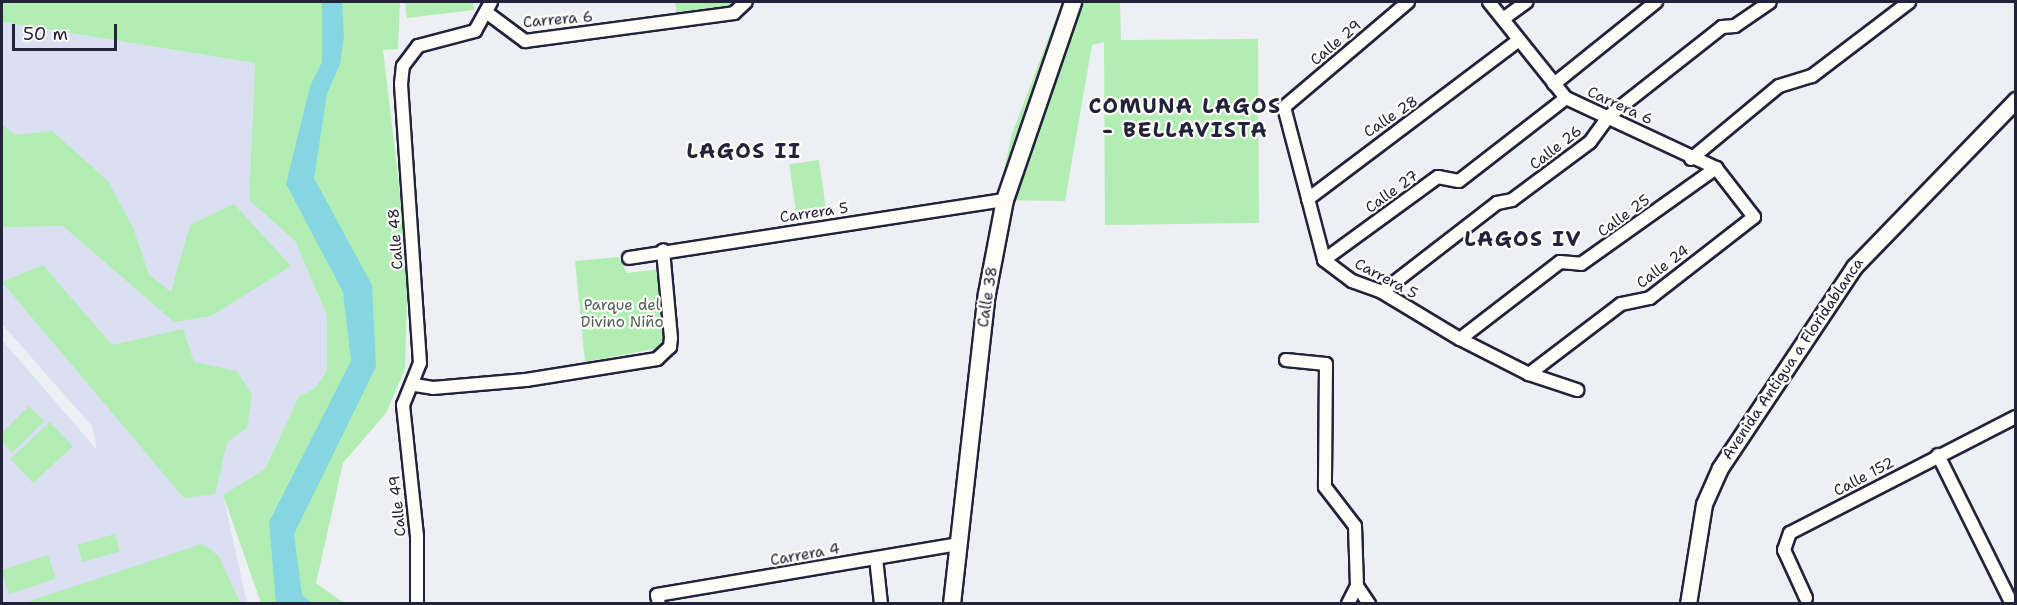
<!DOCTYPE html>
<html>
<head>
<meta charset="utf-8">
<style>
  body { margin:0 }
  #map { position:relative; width:2017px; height:605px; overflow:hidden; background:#edeff4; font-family:"Shantell Sans",sans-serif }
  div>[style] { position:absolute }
  .built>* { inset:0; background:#dadff1 }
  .green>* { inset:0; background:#b2eeb3; transform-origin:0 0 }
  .water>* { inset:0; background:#86d6e1 }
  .roads { filter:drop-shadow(2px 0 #22223b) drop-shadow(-2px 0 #22223b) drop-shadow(0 2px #22223b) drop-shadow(0 -2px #22223b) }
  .minor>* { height:12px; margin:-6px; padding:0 6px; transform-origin:6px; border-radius:6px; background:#fdfcf7 }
  .tertiary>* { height:15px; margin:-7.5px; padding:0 7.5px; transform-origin:7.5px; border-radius:7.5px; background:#fdfcf7 }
  .secondary>* { height:16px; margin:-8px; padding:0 8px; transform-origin:8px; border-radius:8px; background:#fdfcf7 }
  span { translate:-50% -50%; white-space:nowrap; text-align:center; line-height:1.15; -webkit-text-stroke:4.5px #fdfcf7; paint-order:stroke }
  .street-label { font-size:15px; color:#22223b }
  .park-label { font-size:15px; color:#4d5f5f }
  .district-label { font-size:21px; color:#22223b; font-weight:700; letter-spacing:1.5px }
  .frame { position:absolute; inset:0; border:3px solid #22223b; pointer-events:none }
  .scale { position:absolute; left:12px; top:24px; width:105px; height:27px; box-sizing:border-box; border:3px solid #22223b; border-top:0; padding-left:8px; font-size:18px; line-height:21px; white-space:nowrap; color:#22223b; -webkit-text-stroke:4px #fdfcf7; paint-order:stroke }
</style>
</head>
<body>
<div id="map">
  <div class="built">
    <div style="clip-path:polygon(2px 22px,255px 63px,249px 200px,295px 241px,327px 315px,327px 371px,314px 389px,299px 396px,265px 469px,223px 495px,247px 603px,2px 603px,2px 340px,97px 450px,92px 426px,2px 324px)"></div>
  </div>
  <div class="green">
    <div style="clip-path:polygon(2px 2px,400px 2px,398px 49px,383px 50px,408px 260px,405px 369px,386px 413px,343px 463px,316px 583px,344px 603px,261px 603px,223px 495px,265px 469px,299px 396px,314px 389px,327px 371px,327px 315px,295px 241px,249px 200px,255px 63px,2px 22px)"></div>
    <div style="clip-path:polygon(405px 2px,473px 2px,474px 10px,407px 18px)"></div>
    <div style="clip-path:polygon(675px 2px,740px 2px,740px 5px,677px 16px)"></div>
    <div style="clip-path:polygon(1062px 2px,1120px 2px,1121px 40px,1258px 39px,1259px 223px,1105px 225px,1104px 42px,1092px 45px,1065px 201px,997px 200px,1012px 134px)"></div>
    <div style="clip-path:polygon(2px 124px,15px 135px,52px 131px,108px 181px,134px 230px,149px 275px,171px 292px,190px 225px,234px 204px,291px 266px,211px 316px,174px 322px,63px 226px,2px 227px)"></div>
    <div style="left:819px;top:160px;width:55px;height:30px;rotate:82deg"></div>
    <div style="clip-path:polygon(618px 257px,627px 273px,660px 269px,664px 347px,585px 362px,575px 261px)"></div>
    <div style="clip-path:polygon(43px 265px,112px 345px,183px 329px,194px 362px,237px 371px,252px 395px,247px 428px,227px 442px,215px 494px,184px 498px,2px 282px)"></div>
    <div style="clip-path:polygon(29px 406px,44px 421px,12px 453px,2px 442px,2px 433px)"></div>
    <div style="left:50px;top:422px;width:33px;height:54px;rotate:47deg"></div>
    <div style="left:115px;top:534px;width:18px;height:39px;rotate:74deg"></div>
    <div style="clip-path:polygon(202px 544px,218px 555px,240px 603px,24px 603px)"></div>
    <div style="left:48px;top:555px;width:25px;height:49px;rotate:72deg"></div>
  </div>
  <div class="water">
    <div style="clip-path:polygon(322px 2px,342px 2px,344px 36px,340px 64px,327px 94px,314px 178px,372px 285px,376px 367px,294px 534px,302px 595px,312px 603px,276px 603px,269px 522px,351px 361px,343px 292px,286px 184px,310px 86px,322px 62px)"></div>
  </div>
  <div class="roads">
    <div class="minor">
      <div style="left:1408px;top:2px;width:162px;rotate:139.7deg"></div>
      <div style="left:1284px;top:107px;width:158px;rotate:75.3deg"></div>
      <div style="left:1324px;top:260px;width:35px;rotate:37deg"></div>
      <div style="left:1352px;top:281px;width:32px;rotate:20deg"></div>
      <div style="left:1382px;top:292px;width:91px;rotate:31.1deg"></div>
      <div style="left:1460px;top:339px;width:77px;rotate:26.9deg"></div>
      <div style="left:1529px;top:374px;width:51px;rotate:18.4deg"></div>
      <div style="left:1489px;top:2px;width:123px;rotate:51.3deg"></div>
      <div style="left:1566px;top:98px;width:166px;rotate:25deg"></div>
      <div style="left:1716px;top:168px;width:62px;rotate:52.2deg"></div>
      <div style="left:1754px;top:217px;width:132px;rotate:142.1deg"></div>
      <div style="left:1650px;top:298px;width:30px;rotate:168deg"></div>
      <div style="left:1621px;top:304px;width:116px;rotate:142.7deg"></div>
      <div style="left:486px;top:12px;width:49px;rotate:36.6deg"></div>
      <div style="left:525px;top:41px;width:211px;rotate:-7.6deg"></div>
      <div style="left:734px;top:13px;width:16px;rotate:-43deg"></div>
      <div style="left:1503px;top:19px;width:29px;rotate:-36deg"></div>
      <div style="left:1554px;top:84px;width:131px;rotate:-38.8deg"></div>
      <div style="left:1691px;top:159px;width:114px;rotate:-39.7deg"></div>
      <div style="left:1779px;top:86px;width:34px;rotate:-17deg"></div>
      <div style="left:1812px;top:76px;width:122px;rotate:-37.3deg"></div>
      <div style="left:1308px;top:199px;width:264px;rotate:-37deg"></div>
      <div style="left:629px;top:258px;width:380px;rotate:-8.8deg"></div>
      <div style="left:1324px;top:260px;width:141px;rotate:-36.1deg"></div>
      <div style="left:1438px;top:177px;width:21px;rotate:11deg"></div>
      <div style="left:1459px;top:181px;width:135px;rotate:-37.8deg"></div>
      <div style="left:1382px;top:292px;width:145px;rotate:-37.7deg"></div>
      <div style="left:1497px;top:203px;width:15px;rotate:-11deg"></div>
      <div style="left:1512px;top:200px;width:97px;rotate:-36.6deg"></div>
      <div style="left:1590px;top:142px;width:32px;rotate:-54deg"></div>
      <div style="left:1609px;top:116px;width:144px;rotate:-38.2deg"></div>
      <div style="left:1722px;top:27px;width:13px;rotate:-4deg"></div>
      <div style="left:1735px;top:26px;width:42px;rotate:-34.4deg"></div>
      <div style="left:1460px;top:339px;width:126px;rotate:-37.6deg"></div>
      <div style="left:1560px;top:262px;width:21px;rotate:5deg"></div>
      <div style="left:1581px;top:264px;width:166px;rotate:-35.4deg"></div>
      <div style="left:1286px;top:360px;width:40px;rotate:5.7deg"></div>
      <div style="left:1326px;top:364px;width:123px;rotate:90.5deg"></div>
      <div style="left:1325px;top:487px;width:49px;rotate:52.4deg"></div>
      <div style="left:1355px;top:526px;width:60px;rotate:88.1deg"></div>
      <div style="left:1357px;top:586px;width:20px;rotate:117deg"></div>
      <div style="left:415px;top:385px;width:18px;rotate:9deg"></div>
      <div style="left:433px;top:388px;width:93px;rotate:-4.9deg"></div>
      <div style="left:526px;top:380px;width:133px;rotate:-9.1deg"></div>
      <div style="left:657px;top:359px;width:18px;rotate:-43deg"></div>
      <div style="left:670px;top:347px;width:9px;rotate:-84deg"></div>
      <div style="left:671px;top:338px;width:88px;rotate:-95.2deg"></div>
      <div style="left:1938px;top:455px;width:166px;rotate:63.6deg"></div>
      <div style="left:876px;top:558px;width:46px;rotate:83.8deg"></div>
      <div style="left:1357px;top:586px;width:22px;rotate:56deg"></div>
      <div style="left:1806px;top:598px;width:53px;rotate:-114.6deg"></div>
      <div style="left:1784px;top:550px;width:18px;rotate:-71deg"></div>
      <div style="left:1790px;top:533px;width:254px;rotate:-27.2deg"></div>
      <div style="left:417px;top:604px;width:68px;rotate:-90deg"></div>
      <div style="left:417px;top:536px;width:132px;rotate:-96.1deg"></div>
      <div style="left:403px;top:405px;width:45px;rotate:-68deg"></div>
      <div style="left:420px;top:363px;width:280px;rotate:-93.9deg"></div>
      <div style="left:401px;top:84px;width:18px;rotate:-84deg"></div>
      <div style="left:403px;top:66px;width:25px;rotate:-53deg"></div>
      <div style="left:418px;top:46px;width:59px;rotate:-14.7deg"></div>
      <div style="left:475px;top:31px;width:33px;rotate:-61deg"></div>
      <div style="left:659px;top:604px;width:9px;rotate:-103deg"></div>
      <div style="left:657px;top:595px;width:305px;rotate:-9.6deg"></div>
    </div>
    <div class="tertiary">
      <div style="left:1688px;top:604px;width:101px;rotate:-80.9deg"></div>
      <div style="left:1704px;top:504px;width:39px;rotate:-66deg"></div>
      <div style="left:1720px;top:468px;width:242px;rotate:-56.3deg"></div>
      <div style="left:1854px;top:267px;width:233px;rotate:-45.9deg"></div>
    </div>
    <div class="secondary">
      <div style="left:952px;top:604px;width:312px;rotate:-83.6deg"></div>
      <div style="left:987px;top:294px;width:96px;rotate:-79.2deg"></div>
      <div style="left:1005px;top:200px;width:209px;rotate:-71deg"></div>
    </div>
  </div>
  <div class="street-label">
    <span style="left:558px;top:20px;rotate:-5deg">Carrera 6</span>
    <span style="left:1336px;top:43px;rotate:-40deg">Calle 29</span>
    <span style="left:1620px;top:106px;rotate:25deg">Carrera 6</span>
    <span style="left:1391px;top:117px;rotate:-34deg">Calle 28</span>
    <span style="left:1556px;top:148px;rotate:-38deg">Calle 26</span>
    <span style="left:1392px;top:192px;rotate:-36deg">Calle 27</span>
    <span style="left:814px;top:213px;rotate:-8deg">Carrera 5</span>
    <span style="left:1624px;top:216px;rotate:-36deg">Calle 25</span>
    <span style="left:396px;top:239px;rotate:-94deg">Calle 48</span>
    <span style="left:1663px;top:267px;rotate:-37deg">Calle 24</span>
    <span style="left:1386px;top:279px;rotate:28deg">Carrera 5</span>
    <span style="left:988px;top:297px;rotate:-81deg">Calle 38</span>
    <span style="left:1793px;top:359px;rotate:-56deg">Avenida Antigua a Floridablanca</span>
    <span style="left:1864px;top:477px;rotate:-28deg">Calle 152</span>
    <span style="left:398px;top:506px;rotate:-96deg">Calle 49</span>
    <span style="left:805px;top:555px;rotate:-10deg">Carrera 4</span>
  </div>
  <div class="park-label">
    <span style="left:622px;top:314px">Parque del<br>Divino Niño</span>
  </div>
  <div class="district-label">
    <span style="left:1185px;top:118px">COMUNA LAGOS<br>- BELLAVISTA</span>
    <span style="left:744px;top:151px">LAGOS II</span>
    <span style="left:1523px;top:239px">LAGOS IV</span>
  </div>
  <div class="frame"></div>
  <div class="scale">50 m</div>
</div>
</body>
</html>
